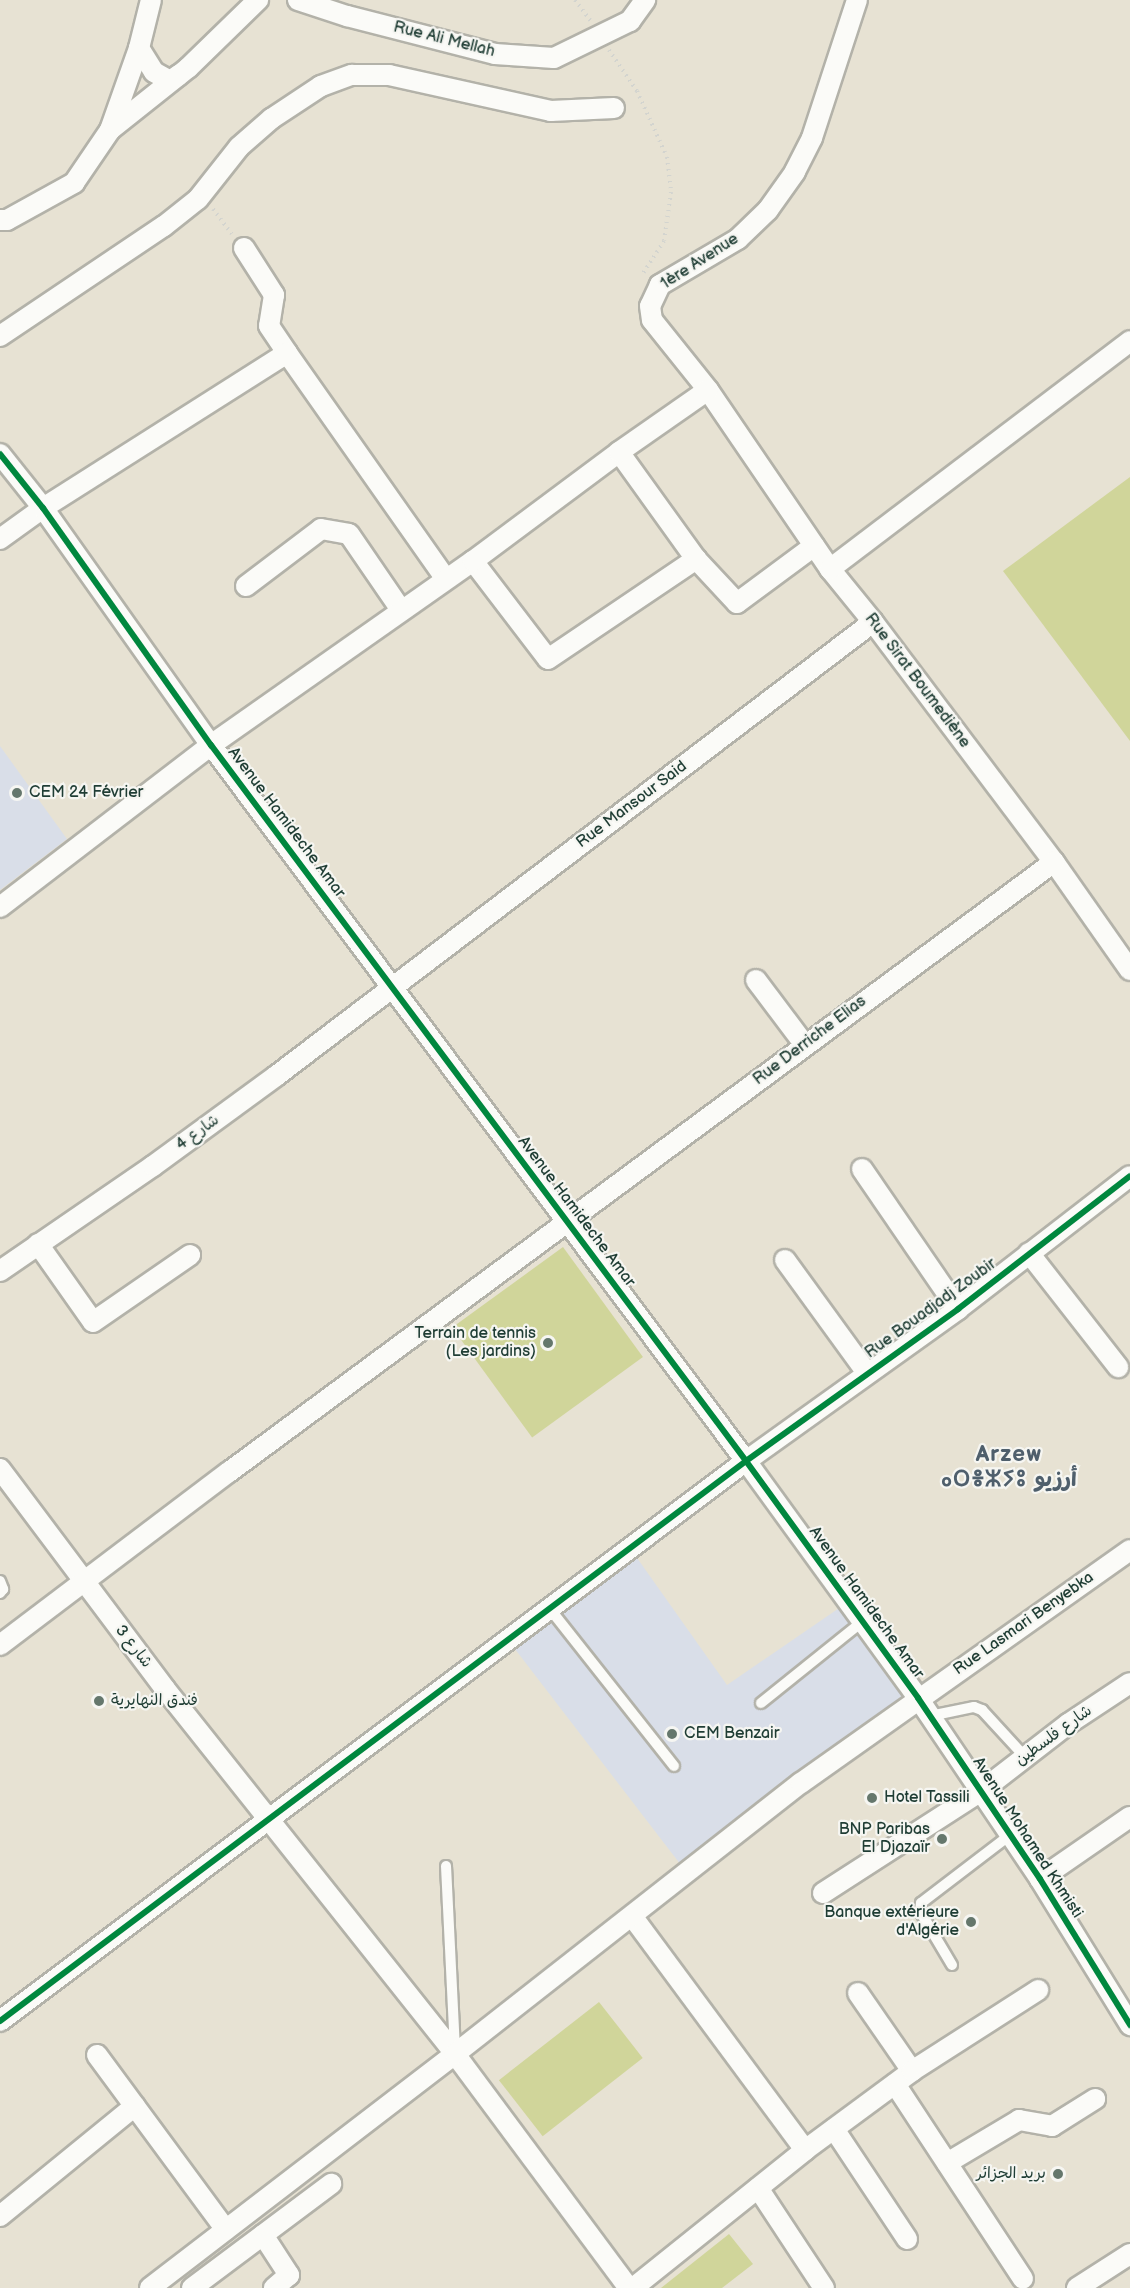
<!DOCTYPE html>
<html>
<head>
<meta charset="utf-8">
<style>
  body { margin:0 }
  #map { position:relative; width:1130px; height:2288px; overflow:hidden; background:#e7e2d3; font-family:"Balsamiq Sans","Playpen Sans Arabic","Noto Sans Tifinagh",sans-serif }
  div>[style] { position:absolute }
  .built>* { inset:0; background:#d9dee8 }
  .green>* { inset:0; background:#d0d59a; transform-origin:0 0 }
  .path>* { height:4px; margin-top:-2px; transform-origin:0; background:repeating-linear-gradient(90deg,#d3d4cf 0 1.5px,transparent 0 6px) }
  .roads { filter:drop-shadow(2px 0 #b3b2a9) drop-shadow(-2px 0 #b3b2a9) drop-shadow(0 2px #b3b2a9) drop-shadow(0 -2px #b3b2a9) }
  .service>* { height:10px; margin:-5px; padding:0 5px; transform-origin:5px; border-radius:5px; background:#fbfbf8 }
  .minor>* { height:20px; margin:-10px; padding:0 10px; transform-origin:10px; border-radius:10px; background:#fbfbf8 }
  .cycleway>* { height:6px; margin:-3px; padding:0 3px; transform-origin:3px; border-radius:3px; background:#00873e }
  .dots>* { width:16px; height:16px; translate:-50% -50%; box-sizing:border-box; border:3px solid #f6f6f2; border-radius:50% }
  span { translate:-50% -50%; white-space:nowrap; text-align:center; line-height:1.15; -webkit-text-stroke:4.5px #f6f6f2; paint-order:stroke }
  .street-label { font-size:16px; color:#1f3d34 }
  .poi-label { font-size:16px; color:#1f3d34 }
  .left { translate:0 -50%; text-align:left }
  .right { translate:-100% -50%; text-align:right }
  .district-label { font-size:22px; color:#4f5f6c; font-weight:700; letter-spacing:1.5px }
</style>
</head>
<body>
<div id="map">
  <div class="built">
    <div style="clip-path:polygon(0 746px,67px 839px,0 890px)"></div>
    <div style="clip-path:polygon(630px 1548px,727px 1685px,848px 1602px,918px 1698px,684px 1869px,508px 1640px)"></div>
  </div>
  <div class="green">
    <div style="clip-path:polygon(1130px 477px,1130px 741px,1003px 571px)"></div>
    <div style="left:563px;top:1247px;width:136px;height:137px;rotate:54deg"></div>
    <div style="left:599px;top:2002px;width:71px;height:127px;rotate:52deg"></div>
    <div style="clip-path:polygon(729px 2234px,753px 2264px,722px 2288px,661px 2288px)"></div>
  </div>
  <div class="path">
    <div style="left:575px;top:0;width:26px;rotate:53deg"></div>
    <div style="left:609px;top:50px;width:50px;rotate:55.7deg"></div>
    <div style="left:637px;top:91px;width:72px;rotate:65.6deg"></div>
    <div style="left:667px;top:157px;width:35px;rotate:83deg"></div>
    <div style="left:671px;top:192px;width:49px;rotate:98.1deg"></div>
    <div style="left:664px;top:241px;width:38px;rotate:123deg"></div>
    <div style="left:213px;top:209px;width:31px;rotate:53deg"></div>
  </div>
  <div class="roads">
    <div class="service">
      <div style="left:0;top:1581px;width:9px;rotate:69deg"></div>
      <div style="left:3px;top:1589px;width:5px;rotate:127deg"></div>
      <div style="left:550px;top:1609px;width:200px;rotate:51.7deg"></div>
      <div style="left:761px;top:1703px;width:131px;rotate:-38.8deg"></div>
      <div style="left:930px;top:1716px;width:45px;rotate:-11.6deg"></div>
      <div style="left:974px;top:1707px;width:9px;rotate:21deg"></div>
      <div style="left:982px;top:1710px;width:64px;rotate:47.5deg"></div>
      <div style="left:446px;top:1866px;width:186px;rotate:87.2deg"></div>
      <div style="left:952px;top:1965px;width:63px;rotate:-120.7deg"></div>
      <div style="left:920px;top:1911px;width:8px;rotate:-83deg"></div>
      <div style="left:921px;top:1903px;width:112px;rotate:-37.4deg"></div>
    </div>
    <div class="minor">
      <div style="left:298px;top:0;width:52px;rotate:18.1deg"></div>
      <div style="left:347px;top:16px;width:153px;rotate:14.4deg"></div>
      <div style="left:495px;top:54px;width:59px;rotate:3.9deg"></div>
      <div style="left:554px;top:58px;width:85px;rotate:-26deg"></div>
      <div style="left:630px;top:21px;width:26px;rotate:-54deg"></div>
      <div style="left:857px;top:0;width:145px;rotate:108.1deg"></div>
      <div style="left:812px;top:138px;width:38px;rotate:117deg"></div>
      <div style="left:795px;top:172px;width:47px;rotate:125.4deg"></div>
      <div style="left:768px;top:210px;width:42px;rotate:136deg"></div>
      <div style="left:738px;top:239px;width:91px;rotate:149.5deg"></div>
      <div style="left:660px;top:285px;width:23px;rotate:115deg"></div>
      <div style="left:650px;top:306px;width:14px;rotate:82deg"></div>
      <div style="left:652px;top:320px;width:90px;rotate:51.3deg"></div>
      <div style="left:708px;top:390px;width:217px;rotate:55.7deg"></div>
      <div style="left:830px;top:569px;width:68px;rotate:50.9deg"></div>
      <div style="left:873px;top:622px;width:301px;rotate:53deg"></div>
      <div style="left:1054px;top:862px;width:132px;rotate:54.9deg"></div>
      <div style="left:139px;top:48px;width:28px;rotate:58deg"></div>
      <div style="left:154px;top:72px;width:18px;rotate:29deg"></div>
      <div style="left:170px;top:81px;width:11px;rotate:-34deg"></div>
      <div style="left:110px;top:130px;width:87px;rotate:-70.5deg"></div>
      <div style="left:139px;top:48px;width:49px;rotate:-76deg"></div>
      <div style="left:0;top:220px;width:7px"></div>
      <div style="left:7px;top:220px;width:77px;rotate:-28.9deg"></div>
      <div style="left:74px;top:183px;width:64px;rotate:-55.8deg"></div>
      <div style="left:110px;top:130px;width:100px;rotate:-38.5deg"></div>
      <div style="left:188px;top:68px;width:98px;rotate:-44.2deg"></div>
      <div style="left:244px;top:248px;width:56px;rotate:57.4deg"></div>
      <div style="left:274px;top:295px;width:31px;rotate:99deg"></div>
      <div style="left:269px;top:326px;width:32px;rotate:56deg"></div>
      <div style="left:0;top:336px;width:197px;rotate:-33.9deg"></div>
      <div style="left:164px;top:226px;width:43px;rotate:-38.5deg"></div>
      <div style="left:198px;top:199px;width:66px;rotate:-51.7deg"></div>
      <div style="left:239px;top:147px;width:43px;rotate:-41.2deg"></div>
      <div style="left:271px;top:119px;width:60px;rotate:-33.4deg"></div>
      <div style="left:321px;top:86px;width:33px;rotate:-20deg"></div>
      <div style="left:352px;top:75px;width:37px"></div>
      <div style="left:389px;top:75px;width:166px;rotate:12.5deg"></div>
      <div style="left:551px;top:111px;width:63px;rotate:-2.7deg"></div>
      <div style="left:619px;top:452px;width:132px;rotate:54.3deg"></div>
      <div style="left:696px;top:559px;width:60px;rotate:47deg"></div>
      <div style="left:737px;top:603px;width:96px;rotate:-36.5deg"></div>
      <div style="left:0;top:454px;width:69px;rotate:51.5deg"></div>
      <div style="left:43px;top:508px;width:291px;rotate:54.7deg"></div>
      <div style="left:211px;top:745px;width:894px;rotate:53.23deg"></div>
      <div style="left:746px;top:1461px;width:293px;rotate:54deg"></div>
      <div style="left:918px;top:1698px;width:218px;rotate:56deg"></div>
      <div style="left:1040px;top:1879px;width:172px;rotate:58.3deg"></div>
      <div style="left:0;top:539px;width:53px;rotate:-35.8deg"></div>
      <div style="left:43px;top:508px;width:289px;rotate:-32.4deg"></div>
      <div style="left:287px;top:353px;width:276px;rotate:54.9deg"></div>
      <div style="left:473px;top:561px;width:123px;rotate:52.6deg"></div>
      <div style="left:548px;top:659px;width:179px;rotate:-34deg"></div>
      <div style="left:830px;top:569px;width:377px;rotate:-37.2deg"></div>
      <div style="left:246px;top:586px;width:94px;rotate:-37.2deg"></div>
      <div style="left:321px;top:529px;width:28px;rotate:10deg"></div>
      <div style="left:349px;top:534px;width:92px;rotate:55.6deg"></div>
      <div style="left:0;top:907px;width:266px;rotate:-37.5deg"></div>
      <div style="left:211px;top:745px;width:320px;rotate:-35.1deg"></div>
      <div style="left:473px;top:561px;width:182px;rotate:-36.7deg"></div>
      <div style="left:619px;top:452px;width:108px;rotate:-34.9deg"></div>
      <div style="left:756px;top:980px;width:81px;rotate:53deg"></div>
      <div style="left:862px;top:1169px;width:170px;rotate:55.6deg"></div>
      <div style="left:38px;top:1244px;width:95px;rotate:54.8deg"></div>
      <div style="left:93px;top:1322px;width:118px;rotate:-34.6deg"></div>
      <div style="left:1029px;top:1253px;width:145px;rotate:52deg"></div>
      <div style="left:785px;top:1260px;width:140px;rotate:54deg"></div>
      <div style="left:0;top:1271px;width:186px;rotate:-34.5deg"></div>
      <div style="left:153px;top:1166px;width:152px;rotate:-36.2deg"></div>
      <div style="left:276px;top:1076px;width:750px;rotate:-37.25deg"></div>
      <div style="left:0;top:1469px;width:275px;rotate:53.1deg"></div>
      <div style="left:165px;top:1689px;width:466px;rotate:51.5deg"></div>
      <div style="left:455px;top:2054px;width:292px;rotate:53.4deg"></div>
      <div style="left:0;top:1645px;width:287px;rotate:-37.1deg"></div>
      <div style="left:229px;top:1472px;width:1026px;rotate:-36.48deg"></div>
      <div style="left:1040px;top:1879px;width:109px;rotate:-34.6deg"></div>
      <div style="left:823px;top:1893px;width:187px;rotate:-32.8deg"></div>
      <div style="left:980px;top:1792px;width:111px;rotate:-37.7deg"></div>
      <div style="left:1068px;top:1724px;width:74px;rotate:-33.5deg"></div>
      <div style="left:632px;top:1916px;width:291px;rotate:53.5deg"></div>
      <div style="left:858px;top:1993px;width:95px;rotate:55.3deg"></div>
      <div style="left:0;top:2021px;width:933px;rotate:-36.89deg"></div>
      <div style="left:746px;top:1461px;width:261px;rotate:-35.6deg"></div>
      <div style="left:958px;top:1309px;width:217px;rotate:-37.7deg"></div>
      <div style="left:97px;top:2055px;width:217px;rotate:53.6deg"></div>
      <div style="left:895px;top:2084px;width:233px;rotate:56.7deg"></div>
      <div style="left:834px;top:2129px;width:132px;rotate:56.4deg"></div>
      <div style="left:947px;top:2163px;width:84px;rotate:-30.8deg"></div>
      <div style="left:1019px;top:2120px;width:34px;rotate:10deg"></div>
      <div style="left:1052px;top:2126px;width:51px;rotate:-32.1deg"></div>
      <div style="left:758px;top:2188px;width:120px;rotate:56.6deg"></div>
      <div style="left:0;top:2216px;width:174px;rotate:-39.2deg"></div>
      <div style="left:263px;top:2235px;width:48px;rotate:57deg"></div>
      <div style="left:289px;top:2275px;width:20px;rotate:139deg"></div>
      <div style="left:150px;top:2288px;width:384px;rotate:-37.5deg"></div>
      <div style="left:455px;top:2054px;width:439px;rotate:-38.1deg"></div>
      <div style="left:801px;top:1783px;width:403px;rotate:-35.3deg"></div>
      <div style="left:192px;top:2288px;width:174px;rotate:-36.8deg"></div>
      <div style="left:633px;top:2288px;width:221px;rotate:-38.7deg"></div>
      <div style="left:805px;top:2150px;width:133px;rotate:-36.4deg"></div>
      <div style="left:912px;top:2071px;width:150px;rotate:-32.7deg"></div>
      <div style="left:1077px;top:2288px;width:63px;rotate:-32.7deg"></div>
    </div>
  </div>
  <div class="cycleway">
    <div style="left:0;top:454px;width:69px;rotate:51.5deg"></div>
    <div style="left:43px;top:508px;width:291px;rotate:54.7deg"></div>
    <div style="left:211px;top:745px;width:894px;rotate:53.23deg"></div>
    <div style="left:746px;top:1461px;width:293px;rotate:54deg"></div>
    <div style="left:918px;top:1698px;width:218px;rotate:56deg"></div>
    <div style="left:1040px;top:1879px;width:172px;rotate:58.3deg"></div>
    <div style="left:0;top:2021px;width:933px;rotate:-36.89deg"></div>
    <div style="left:746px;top:1461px;width:261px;rotate:-35.6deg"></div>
    <div style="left:958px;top:1309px;width:217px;rotate:-37.7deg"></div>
  </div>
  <div class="dots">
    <div style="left:17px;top:793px;background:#65776c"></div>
    <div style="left:548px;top:1343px;background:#65776c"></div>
    <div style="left:99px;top:1701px;background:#65776c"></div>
    <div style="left:672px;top:1734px;background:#65776c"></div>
    <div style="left:872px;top:1798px;background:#65776c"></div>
    <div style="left:942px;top:1839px;background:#65776c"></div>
    <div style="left:971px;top:1922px;background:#65776c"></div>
    <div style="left:1058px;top:2174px;background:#65776c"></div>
  </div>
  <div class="street-label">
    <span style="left:444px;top:40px;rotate:14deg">Rue Ali Mellah</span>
    <span style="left:700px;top:262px;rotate:-33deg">1ère Avenue</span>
    <span style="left:917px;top:681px;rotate:53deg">Rue Sirat Boumediène</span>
    <span style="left:632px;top:805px;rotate:-37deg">Rue Mansour Said</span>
    <span style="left:286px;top:823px;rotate:53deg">Avenue Hamideche Amar</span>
    <span style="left:810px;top:1041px;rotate:-37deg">Rue Derriche Elias</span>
    <span style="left:198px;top:1133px;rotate:-36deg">شارع 4</span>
    <span style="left:576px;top:1212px;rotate:53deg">Avenue Hamideche Amar</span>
    <span style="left:931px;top:1309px;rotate:-36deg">Rue Bouadjadj Zoubir</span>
    <span style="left:866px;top:1603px;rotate:54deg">Avenue Hamideche Amar</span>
    <span style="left:1024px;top:1624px;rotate:-35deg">Rue Lasmari Benyebka</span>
    <span style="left:133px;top:1647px;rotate:52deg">شارع 3</span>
    <span style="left:1054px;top:1736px;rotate:-36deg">شارع فلسطين</span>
    <span style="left:1027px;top:1838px;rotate:57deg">Avenue Mohamed Khmisti</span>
  </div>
  <div class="poi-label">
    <span class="left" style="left:29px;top:793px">CEM 24 Février</span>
    <span class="right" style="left:536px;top:1343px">Terrain de tennis<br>(Les jardins)</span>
    <span class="left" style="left:111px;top:1701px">فندق النهايرية</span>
    <span class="left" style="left:684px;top:1734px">CEM Benzair</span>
    <span class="left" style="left:884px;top:1798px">Hotel Tassili</span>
    <span class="right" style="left:930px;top:1839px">BNP Paribas<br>El Djazaïr</span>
    <span class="right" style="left:959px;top:1922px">Banque extérieure<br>d'Algérie</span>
    <span class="right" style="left:1046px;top:2174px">بريد الجزائر</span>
  </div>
  <div class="district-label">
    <span style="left:1009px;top:1467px">Arzew<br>ⴰⵔⴻⵣⵢⵓ أرزيو</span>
  </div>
</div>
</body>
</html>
